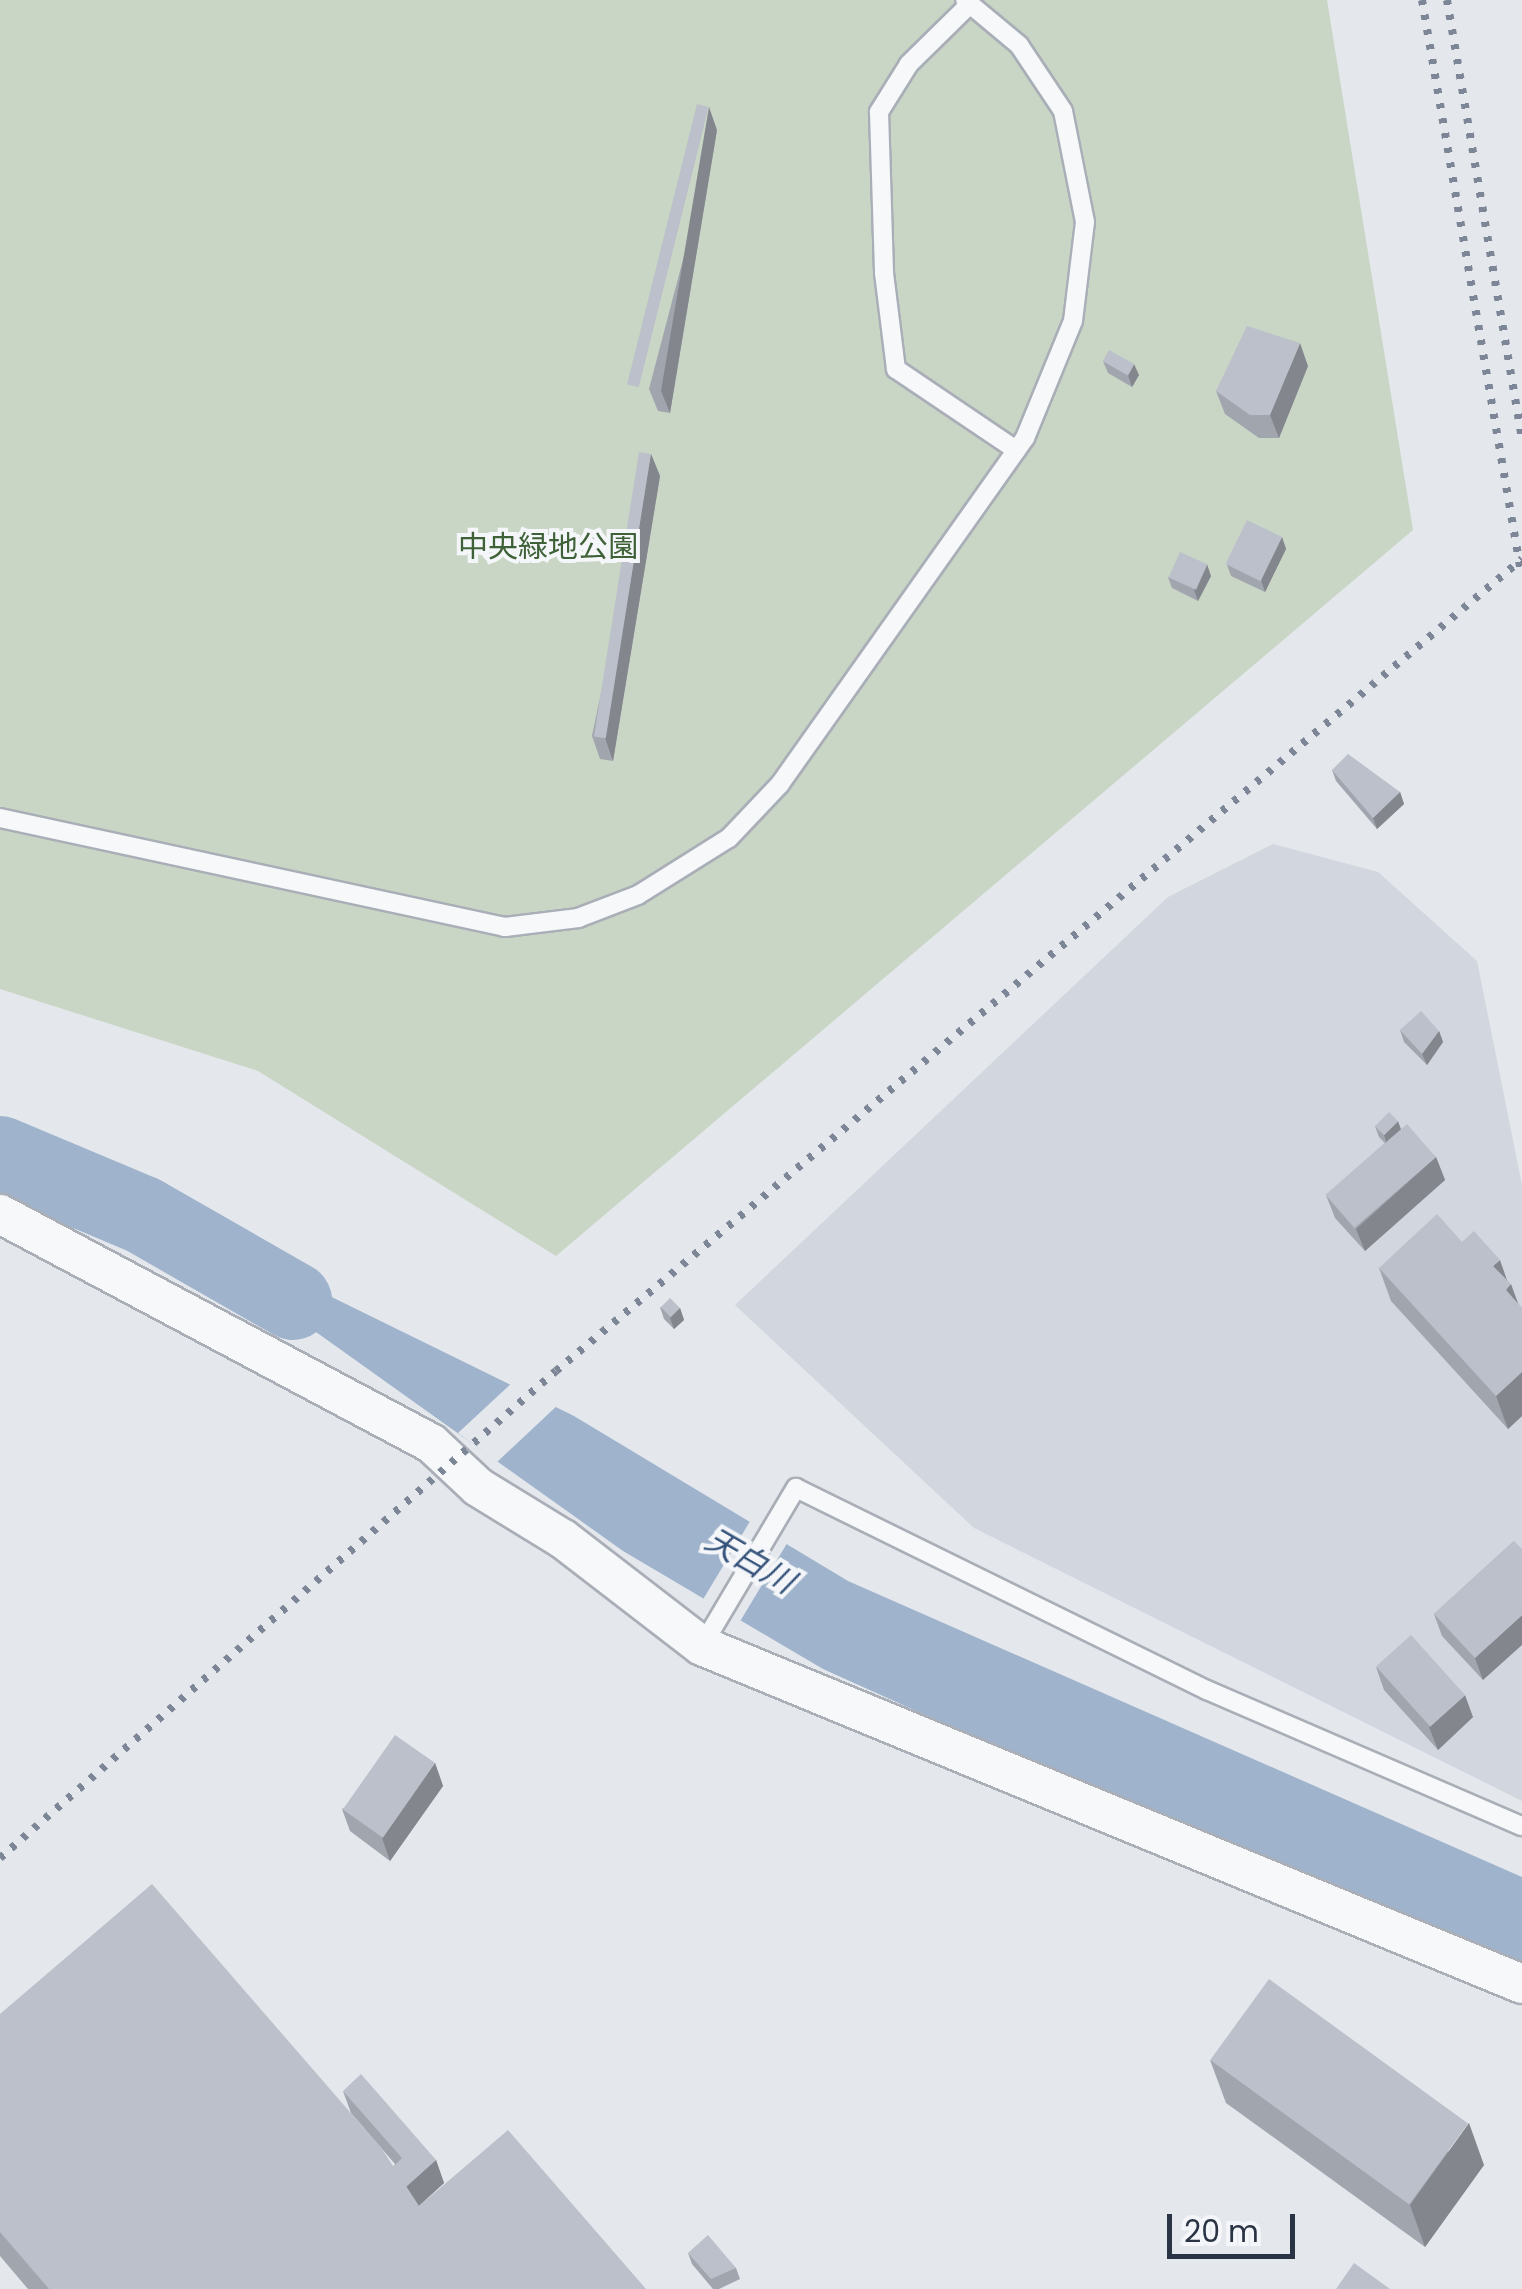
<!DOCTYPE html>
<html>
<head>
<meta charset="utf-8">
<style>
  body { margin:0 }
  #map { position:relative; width:1522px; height:2289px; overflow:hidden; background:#e4e7ec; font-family:Poppins,"Noto Sans JP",sans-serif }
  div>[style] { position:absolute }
  .built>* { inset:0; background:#d2d6de }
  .green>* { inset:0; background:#c9d6c5 }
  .water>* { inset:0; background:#9fb4cc }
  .pier>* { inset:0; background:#e4e7ec; transform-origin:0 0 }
  .river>* { height:78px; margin:-39px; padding:0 39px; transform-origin:39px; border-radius:39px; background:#9fb4cc }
  .roads { filter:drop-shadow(2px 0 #a9aeb7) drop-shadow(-2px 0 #a9aeb7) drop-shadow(0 2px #a9aeb7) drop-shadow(0 -2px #a9aeb7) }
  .lane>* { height:18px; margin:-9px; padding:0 9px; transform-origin:9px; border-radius:9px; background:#f7f8fa }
  .street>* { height:38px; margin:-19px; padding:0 19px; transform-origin:19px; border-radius:19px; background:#f7f8fa }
  .rail>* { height:8px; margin-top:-4px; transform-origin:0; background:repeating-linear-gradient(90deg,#7d8696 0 5px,transparent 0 15px) }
  .wall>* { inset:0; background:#a1a5ae }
  .shaded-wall>* { inset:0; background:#83868d }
  .building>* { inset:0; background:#bbc0ca; transform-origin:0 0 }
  span { translate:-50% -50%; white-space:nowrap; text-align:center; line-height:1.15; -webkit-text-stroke:8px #f4f6f9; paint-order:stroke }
  .park-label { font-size:30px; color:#3f6138 }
  .water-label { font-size:32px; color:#34527a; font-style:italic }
  .scale { position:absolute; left:1167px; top:2214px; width:128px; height:45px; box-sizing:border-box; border:5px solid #2b3445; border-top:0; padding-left:12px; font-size:30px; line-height:35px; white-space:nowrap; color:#2b3445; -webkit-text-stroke:8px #f4f6f9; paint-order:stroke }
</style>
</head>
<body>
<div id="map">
  <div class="built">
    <div style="clip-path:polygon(1273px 844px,1378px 872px,1477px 961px,1522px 1185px,1522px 1801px,974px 1528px,735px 1305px,1168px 897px)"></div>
  </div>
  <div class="green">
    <div style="clip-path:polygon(0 0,1327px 0,1413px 530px,556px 1256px,258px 1071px,0 989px)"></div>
  </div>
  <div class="water">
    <div style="clip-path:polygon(124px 1195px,574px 1416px,848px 1581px,1522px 1877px,1522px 1967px,1214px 1845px,823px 1669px,623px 1551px)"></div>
  </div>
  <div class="pier">
    <div style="clip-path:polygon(514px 1381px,560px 1403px,497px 1462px,458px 1433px)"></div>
    <div style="left:752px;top:1518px;width:43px;height:99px;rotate:31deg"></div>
  </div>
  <div class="river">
    <div style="left:0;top:1155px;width:155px;rotate:22.8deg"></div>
    <div style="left:143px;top:1215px;width:173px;rotate:29.8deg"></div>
  </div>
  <div class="roads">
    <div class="lane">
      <div style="left:970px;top:4px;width:86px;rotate:135.5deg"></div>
      <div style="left:909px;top:64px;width:57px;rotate:122deg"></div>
      <div style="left:879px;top:112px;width:161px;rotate:88.2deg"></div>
      <div style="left:884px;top:273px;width:97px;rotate:82.9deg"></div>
      <div style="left:896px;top:369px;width:145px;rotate:34deg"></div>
      <div style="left:0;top:818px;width:517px;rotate:12.18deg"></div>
      <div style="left:505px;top:927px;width:74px;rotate:-7deg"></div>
      <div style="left:578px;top:918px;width:64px;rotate:-21deg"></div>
      <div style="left:638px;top:895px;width:107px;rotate:-32.1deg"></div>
      <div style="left:729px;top:838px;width:74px;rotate:-46.6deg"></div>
      <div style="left:780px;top:784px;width:424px;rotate:-54.7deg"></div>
      <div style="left:1025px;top:438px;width:126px;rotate:-67.7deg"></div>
      <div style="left:1073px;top:321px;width:100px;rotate:-83.1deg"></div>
      <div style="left:1085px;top:222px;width:113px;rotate:-101.2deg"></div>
      <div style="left:1063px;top:111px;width:79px;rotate:-123.7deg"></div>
      <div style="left:1019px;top:45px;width:70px;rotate:-140.2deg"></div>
      <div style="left:702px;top:1646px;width:184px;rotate:-59.3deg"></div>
      <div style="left:796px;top:1488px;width:458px;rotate:26.2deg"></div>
      <div style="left:1207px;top:1690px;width:343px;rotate:23.4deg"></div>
    </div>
    <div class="street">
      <div style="left:0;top:1214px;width:488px;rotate:28deg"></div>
      <div style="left:431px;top:1443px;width:64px;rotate:43.1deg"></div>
      <div style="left:478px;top:1487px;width:100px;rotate:31.5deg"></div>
      <div style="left:563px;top:1539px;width:175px;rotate:37.6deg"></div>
      <div style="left:702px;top:1646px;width:887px;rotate:22.4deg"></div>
    </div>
  </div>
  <div class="rail">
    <div style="left:1422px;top:0;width:581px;rotate:80.18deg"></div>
    <div style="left:1447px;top:0;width:447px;rotate:80.3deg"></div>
    <div style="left:0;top:1858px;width:739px;rotate:-41.22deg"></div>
    <div style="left:556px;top:1371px;width:1262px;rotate:-40.05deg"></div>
  </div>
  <div class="wall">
    <div style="clip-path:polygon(717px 130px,670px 413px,658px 411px,649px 389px)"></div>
    <div style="clip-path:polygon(1103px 361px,1139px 375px,1132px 387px,1108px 373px)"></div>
    <div style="clip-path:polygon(1308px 366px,1279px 438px,1259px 438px,1225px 414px,1216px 391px)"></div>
    <div style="clip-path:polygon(651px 454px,660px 476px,613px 761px,600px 759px,592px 736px)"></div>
    <div style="clip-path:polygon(1282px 537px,1286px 549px,1265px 592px,1231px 576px,1227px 565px)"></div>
    <div style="clip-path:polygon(1211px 576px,1198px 601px,1172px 588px,1168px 577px)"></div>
    <div style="clip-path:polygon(1332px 770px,1400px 792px,1404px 804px,1377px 829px,1336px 781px)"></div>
    <div style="clip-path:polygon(1400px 1030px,1439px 1031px,1443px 1042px,1427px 1065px,1404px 1042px)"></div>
    <div style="clip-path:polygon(1375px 1126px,1401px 1129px,1436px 1157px,1445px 1180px,1365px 1251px,1335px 1218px,1326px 1195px,1385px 1143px,1379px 1137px)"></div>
    <div style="clip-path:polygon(1462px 1242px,1507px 1280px,1518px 1304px,1522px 1308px,1522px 1416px,1508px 1429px,1391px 1301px,1379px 1268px)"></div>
    <div style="clip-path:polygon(660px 1307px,680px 1308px,684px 1320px,674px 1329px,664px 1319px)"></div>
    <div style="clip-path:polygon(1514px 1541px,1483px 1680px,1442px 1636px,1434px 1614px)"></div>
    <div style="clip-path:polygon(1376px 1667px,1473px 1717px,1438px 1750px,1384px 1690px)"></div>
    <div style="clip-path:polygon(435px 1763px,443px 1786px,390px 1861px,350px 1831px,342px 1809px)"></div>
    <div style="clip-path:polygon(0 2014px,393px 2167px,395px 2164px,351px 2113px,343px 2091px,436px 2160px,444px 2183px,419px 2206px,646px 2289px,28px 2289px,0 2256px)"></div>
    <div style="clip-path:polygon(1210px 2060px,1484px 2165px,1425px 2247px,1226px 2103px)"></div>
    <div style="clip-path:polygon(688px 2253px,736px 2268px,740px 2279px,719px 2289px,713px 2289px,692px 2264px)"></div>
  </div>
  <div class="shaded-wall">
    <div style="clip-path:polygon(709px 107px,717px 130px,670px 413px,661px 391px)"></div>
    <div style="clip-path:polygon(1300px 343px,1308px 366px,1279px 438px,1270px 415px)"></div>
    <div style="clip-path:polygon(1134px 364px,1139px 375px,1132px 387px,1128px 375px)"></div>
    <div style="clip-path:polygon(651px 454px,660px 476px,613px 761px,605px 738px)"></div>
    <div style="clip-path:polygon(1282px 537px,1286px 549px,1265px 592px,1261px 580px)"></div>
    <div style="clip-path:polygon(1207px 564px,1211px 576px,1198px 601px,1194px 590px)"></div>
    <div style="clip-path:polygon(1400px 792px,1404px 804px,1377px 829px,1373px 818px)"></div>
    <div style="clip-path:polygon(1439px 1031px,1443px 1042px,1427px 1065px,1422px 1054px)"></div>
    <div style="clip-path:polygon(1398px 1121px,1402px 1132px,1388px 1147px,1384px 1135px)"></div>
    <div style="clip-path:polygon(1436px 1157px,1445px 1180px,1365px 1251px,1356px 1229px)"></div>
    <div style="clip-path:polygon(1500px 1260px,1509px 1286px,1511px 1284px,1522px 1314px,1522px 1318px,1493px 1266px)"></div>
    <div style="clip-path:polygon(680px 1308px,684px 1320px,674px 1329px,670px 1318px)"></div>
    <div style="clip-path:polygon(1522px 1372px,1522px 1416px,1508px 1429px,1496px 1396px)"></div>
    <div style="clip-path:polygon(1522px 1615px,1522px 1645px,1483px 1680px,1475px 1658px)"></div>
    <div style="clip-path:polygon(1465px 1695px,1473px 1717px,1438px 1750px,1429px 1727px)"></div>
    <div style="clip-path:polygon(435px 1763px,443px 1786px,390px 1861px,382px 1838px)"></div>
    <div style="clip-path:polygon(1469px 2123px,1484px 2165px,1425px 2247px,1410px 2205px)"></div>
    <div style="clip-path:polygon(436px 2160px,444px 2183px,413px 2211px,404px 2188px)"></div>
  </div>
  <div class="building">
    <div style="left:697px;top:104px;width:12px;height:289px;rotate:14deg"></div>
    <div style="clip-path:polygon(1247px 326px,1300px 343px,1270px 415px,1250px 415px,1216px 391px)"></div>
    <div style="left:1109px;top:350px;width:29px;height:13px;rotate:29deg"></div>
    <div style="left:639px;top:452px;width:12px;height:288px;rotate:9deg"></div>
    <div style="left:1247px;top:520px;width:39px;height:49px;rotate:26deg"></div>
    <div style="left:1180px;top:552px;width:30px;height:28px;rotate:24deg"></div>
    <div style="clip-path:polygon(1348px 754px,1400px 792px,1373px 818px,1332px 770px)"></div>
    <div style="clip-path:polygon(1421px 1011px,1439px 1031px,1422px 1054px,1400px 1030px)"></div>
    <div style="left:1389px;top:1112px;width:13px;height:20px;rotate:45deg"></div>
    <div style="left:1407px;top:1124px;width:44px;height:108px;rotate:49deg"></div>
    <div style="clip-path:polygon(1437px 1214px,1462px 1242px,1474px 1231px,1500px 1260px,1493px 1266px,1511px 1284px,1506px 1290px,1522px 1308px,1522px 1372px,1496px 1396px,1379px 1268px)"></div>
    <div style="left:670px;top:1298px;width:14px;height:13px;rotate:45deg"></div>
    <div style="clip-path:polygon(1514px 1541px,1522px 1549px,1522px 1615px,1475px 1658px,1434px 1614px)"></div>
    <div style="left:1411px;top:1635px;width:81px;height:47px;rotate:48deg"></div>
    <div style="left:395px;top:1735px;width:49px;height:91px;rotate:35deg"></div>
    <div style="clip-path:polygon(152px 1884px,382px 2149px,419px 2206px,508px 2130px,646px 2289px,49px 2289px,0 2232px,0 2014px)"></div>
    <div style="left:1269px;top:1979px;width:246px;height:100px;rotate:36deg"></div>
    <div style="clip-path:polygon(361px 2074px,436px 2160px,406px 2187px,393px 2167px,402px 2158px,343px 2091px)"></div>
    <div style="clip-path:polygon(708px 2235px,736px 2268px,711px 2279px,688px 2253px)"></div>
    <div style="clip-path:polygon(1354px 2263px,1390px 2289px,1336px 2289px)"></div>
  </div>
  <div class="park-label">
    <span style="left:548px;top:547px">中央緑地公園</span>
  </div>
  <div class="water-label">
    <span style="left:750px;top:1561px;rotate:30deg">天白川</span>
  </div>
  <div class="scale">20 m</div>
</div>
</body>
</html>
